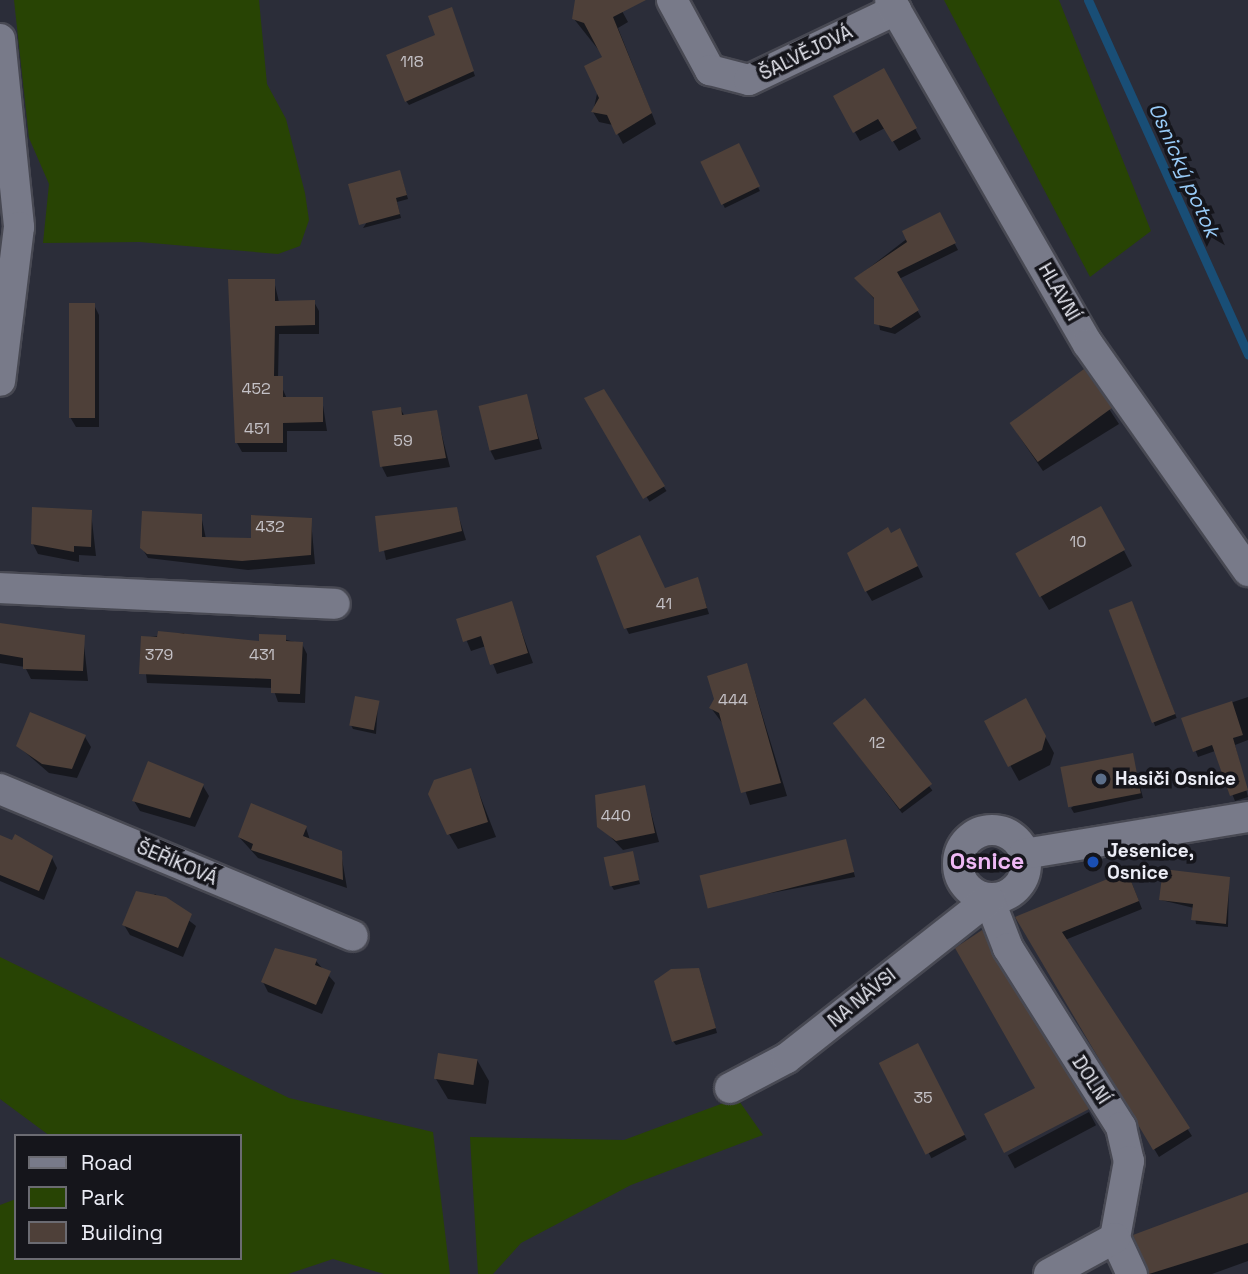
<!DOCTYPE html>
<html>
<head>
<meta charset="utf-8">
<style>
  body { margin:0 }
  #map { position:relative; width:1248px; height:1274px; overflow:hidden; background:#2b2d39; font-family:"Space Grotesk",sans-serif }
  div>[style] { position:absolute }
  .green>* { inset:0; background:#284404 }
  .shadow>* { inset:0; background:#0007; transform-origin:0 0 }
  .stream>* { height:9px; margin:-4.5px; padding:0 4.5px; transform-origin:4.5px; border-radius:4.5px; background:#194e76 }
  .building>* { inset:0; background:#4e4039; transform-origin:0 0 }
  .roads { filter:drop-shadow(2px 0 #484953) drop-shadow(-2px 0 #484953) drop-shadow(0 2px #484953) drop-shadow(0 -2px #484953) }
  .minor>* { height:30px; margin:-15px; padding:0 15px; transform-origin:15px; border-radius:15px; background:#787a89 }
  .minor>.ring { margin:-15px; padding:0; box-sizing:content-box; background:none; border:30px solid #787a89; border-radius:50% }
  .dots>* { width:19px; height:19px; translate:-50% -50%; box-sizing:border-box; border:4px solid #15151b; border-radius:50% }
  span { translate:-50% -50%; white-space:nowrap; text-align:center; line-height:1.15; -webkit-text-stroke:7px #15151b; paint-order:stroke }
  .number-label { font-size:16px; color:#c4c1c6 }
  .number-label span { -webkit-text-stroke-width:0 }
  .street-label { font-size:19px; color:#ebecf5 }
  .poi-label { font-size:19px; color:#ebecf5; font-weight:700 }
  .left { translate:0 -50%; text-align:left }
  .water-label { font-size:21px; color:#99ccf9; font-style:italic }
  .quarter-label { font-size:23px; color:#efb9f5; font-weight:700 }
  .legend { position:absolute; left:14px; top:1134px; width:228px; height:126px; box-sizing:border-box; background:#15151b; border:2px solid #6b6b72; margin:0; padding:9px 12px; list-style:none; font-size:21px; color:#ebecf5 }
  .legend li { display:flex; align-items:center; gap:14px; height:35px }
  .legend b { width:35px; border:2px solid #6b6b72 }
</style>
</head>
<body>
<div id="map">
  <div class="green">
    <div style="clip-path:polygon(14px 0,259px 0,267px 84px,286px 119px,305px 193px,309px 220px,300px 246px,278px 254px,140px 242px,43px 243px,49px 184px,29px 138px)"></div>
    <div style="clip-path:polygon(944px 0,1059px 0,1151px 231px,1090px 277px)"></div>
    <div style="clip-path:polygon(0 957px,289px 1098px,433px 1132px,450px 1274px,384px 1274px,333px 1259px,288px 1274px,0 1274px,0 1205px,16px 1199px,16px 1258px,240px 1258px,240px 1136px,50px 1136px,0 1099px)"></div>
    <div style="clip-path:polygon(737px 1098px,763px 1135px,631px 1185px,521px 1243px,493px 1274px,478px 1274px,470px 1137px,624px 1140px)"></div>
  </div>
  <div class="shadow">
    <div style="clip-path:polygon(576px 0,616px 0,628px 22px,618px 28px,656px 124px,623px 144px,613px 125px,599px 122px,593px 112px,605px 58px,574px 19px)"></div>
    <div style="clip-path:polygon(453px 13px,475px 76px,409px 105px,406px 101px)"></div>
    <div style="clip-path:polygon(883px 71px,921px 139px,899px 151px,885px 128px,860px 141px,835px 97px)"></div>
    <div style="left:738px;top:146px;width:50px;height:39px;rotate:64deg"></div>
    <div style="clip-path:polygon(400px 172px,408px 199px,397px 202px,401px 218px,363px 228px)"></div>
    <div style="clip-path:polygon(939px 214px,958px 250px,899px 279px,921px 317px,895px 334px,880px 330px,875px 300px,856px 278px)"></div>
    <div style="clip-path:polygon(274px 281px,279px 302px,314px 302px,319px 311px,319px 334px,279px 334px,278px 378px,287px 399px,322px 399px,327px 431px,287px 431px,287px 452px,242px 452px,237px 443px)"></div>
    <div style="clip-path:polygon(94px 305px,99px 315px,99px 427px,76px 427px,70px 417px)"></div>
    <div style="clip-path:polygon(1084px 371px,1119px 424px,1043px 471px,1017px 433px)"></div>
    <div style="left:604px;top:391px;width:118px;height:20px;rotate:58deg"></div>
    <div style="clip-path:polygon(526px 396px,542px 449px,495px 460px,490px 450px)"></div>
    <div style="clip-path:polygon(400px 408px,405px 417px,436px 412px,450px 467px,387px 477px,382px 467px)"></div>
    <div style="clip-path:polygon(456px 508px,466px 540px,386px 560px,377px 517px)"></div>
    <div style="clip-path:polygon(91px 512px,96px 556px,79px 555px,79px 562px,38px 554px,33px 544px)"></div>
    <div style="clip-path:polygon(201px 515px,206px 539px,252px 540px,311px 520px,315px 564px,248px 570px,148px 558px,142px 548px)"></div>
    <div style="clip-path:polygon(1110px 524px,1132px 566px,1049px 610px,1040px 595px)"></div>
    <div style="clip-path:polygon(890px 535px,905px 540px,923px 577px,872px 601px,866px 591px)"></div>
    <div style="clip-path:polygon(700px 586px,709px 614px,629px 634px,626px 628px,665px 590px)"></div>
    <div style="clip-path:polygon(511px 603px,533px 663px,497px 674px,486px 646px,471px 651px,458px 620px)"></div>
    <div style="left:1134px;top:607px;width:119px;height:23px;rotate:69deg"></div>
    <div style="clip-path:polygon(0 625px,83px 636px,88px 681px,31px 679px,25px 667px,0 663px)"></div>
    <div style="clip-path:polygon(184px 633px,187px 640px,260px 643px,272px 636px,302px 644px,307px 654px,305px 703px,278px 702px,273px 688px,147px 683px,142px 638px)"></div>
    <div style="clip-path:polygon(747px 665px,787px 796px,750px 805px,723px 724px,711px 708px)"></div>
    <div style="clip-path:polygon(1248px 697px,1248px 740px,1235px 745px,1248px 797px,1235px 801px,1215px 751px,1198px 757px,1183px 719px)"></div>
    <div style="left:865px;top:701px;width:112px;height:38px;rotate:53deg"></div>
    <div style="clip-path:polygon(378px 703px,376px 734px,353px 729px,351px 725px)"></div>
    <div style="clip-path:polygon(1034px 716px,1054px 753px,1050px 765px,1019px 781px,986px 722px)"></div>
    <div style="clip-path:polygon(85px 737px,91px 747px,77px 778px,49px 773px,18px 746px)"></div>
    <div style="clip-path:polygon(1132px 755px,1143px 798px,1074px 813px,1071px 808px)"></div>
    <div style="clip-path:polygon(470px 770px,496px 837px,458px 849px,449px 834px)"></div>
    <div style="clip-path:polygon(203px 786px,209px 796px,195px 827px,140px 811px,134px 801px)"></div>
    <div style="clip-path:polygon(644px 787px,659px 842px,623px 850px,603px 829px)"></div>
    <div style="clip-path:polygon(306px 828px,310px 840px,341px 853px,347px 888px,258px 858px,239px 837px)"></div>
    <div style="clip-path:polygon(0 837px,52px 858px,57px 868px,44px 900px,0 881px)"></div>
    <div style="clip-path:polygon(847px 845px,855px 877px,709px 905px)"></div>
    <div style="clip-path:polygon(632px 853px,640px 884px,614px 890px,611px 885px)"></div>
    <div style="clip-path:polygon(1229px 879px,1228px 927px,1196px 924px,1194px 908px,1161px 900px)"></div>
    <div style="clip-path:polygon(1131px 881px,1142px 909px,1065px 940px,1192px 1136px,1159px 1157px,1017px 918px)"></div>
    <div style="clip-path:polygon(155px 894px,196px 926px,183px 957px,130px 935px,124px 925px)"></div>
    <div style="clip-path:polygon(316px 961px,335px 983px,322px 1014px,268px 992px,263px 982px)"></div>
    <div style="clip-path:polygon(701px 975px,717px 1033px,676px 1045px,673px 1041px)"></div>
    <div style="left:917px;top:1046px;width:106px;height:40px;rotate:62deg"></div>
    <div style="clip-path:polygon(477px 1060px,489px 1081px,486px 1104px,448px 1099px,436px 1079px)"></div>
    <div style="left:1089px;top:1112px;width:15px;height:92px;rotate:62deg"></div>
    <div style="clip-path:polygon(1248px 1194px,1248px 1261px,1212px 1274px,1148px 1274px,1136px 1236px)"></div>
  </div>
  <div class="stream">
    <div style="left:1088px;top:0;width:389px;rotate:65.7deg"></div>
  </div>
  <div class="building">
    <div style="clip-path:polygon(575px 0,646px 0,613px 17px,652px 113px,616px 135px,607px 115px,591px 112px,599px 98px,584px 66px,602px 57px,584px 23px,572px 19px)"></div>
    <div style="clip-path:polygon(452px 7px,474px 71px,405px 102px,386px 55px,435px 35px,428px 16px)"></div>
    <div style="clip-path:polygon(884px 68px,917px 128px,892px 142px,878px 119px,853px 133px,833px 96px)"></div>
    <div style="left:739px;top:143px;width:48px;height:43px;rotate:64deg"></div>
    <div style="clip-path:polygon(400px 170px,407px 195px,396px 198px,400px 214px,359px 225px,348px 184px)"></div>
    <div style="clip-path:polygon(940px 212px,956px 243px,897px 272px,919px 310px,891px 328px,874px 324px,874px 298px,854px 278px,907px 242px,902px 231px)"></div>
    <div style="clip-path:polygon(228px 279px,275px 279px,275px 301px,315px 300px,315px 325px,275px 326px,274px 376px,283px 376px,283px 397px,323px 397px,323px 422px,283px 423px,283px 443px,235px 443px)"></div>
    <div style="left:69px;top:303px;width:26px;height:115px"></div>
    <div style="left:1084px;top:369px;width:48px;height:92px;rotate:54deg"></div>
    <div style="clip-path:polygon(604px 389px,665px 486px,643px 499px,584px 398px)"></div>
    <div style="left:527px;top:394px;width:46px;height:50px;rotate:76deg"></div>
    <div style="clip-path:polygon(401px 407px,402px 415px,437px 410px,446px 458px,380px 467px,372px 411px)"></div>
    <div style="left:1101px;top:506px;width:50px;height:98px;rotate:61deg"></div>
    <div style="clip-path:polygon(32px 507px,92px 510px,91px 547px,74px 546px,74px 552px,31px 544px)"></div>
    <div style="clip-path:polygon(457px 507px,462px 531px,379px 552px,375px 516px)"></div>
    <div style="clip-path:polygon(142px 511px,202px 514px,202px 537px,251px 538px,251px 515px,312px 518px,311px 555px,242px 561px,147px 554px,140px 548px)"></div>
    <div style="clip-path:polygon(888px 527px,891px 533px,900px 528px,918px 566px,865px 592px,847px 553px)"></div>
    <div style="clip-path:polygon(640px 535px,665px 588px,698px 577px,707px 608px,624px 629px,596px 556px)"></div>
    <div style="clip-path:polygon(512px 601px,528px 653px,490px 665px,481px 636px,463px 642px,456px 619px)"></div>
    <div style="left:1132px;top:601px;width:121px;height:25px;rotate:69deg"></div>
    <div style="clip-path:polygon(0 623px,85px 635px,83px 671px,23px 669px,23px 658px,0 654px)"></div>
    <div style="clip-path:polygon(158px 631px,259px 641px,259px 634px,286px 635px,286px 641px,303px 642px,300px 694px,271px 693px,271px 679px,139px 674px,141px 636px,157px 637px)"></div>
    <div style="clip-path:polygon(747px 663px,781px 783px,741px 793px,719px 713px,709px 708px,714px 699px,707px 676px)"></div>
    <div style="left:355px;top:696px;width:25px;height:30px;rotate:11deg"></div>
    <div style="left:865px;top:698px;width:109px;height:41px;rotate:52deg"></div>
    <div style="clip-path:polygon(1026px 698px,1046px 736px,1042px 750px,1008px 767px,984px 721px)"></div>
    <div style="clip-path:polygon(1232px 701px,1243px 735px,1233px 738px,1248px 790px,1230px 796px,1212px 745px,1193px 752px,1181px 718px)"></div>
    <div style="clip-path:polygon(30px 712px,86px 735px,72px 769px,42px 764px,16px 746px)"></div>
    <div style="left:1133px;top:753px;width:41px;height:74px;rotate:79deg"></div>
    <div style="clip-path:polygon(148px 761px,204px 784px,190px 818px,132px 801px)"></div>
    <div style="clip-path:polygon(471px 768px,488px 822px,447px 835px,428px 794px,434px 780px)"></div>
    <div style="clip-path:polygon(645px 785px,655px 833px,616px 841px,597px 827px,595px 795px)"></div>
    <div style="clip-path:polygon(251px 803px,307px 826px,303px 836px,342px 851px,343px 880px,251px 850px,253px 844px,238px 837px)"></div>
    <div style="clip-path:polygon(15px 834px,53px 856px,39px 891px,0 875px,0 835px,12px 840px)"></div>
    <div style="left:846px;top:839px;width:34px;height:151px;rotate:76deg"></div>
    <div style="left:633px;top:851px;width:30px;height:30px;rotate:78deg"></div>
    <div style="clip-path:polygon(1163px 869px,1230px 877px,1226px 924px,1191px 920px,1193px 904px,1159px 900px)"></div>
    <div style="clip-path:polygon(1127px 871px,1139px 901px,1062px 932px,1190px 1128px,1153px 1150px,1015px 917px)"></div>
    <div style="clip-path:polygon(136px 891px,166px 897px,192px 914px,178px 948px,122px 925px)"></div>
    <div style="clip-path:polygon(982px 930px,1089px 1109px,1004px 1153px,984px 1114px,1035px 1088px,955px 948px)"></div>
    <div style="clip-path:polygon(275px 948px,317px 959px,315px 965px,331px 971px,316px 1005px,261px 982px)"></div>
    <div style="clip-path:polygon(699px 968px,716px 1028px,672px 1042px,654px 981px,671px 969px)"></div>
    <div style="left:918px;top:1043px;width:103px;height:44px;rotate:63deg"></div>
    <div style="left:438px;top:1053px;width:40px;height:26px;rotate:9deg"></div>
    <div style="clip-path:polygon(1248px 1192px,1248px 1243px,1149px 1274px,1133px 1235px)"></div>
  </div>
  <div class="roads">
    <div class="minor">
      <div style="left:672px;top:0;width:80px;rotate:61.5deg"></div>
      <div style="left:710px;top:70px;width:40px;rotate:14.4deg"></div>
      <div style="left:749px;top:80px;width:163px;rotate:-25.5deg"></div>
      <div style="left:890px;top:0;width:397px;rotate:60.1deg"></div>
      <div style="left:1088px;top:344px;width:278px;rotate:54.8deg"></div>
      <div style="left:0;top:39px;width:189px;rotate:84.2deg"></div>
      <div style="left:19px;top:227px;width:155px;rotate:97deg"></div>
      <div style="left:0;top:588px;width:335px;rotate:2.7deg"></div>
      <div style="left:0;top:789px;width:382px;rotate:22.6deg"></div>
      <div class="ring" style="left:958px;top:830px;width:38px;height:38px"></div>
      <div style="left:1024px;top:854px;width:227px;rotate:-9.4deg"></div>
      <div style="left:989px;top:899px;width:53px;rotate:68.8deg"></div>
      <div style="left:1008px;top:948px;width:212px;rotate:57.7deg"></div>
      <div style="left:1121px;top:1127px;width:35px;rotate:77deg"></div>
      <div style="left:1129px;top:1161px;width:78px;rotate:100.3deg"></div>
      <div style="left:1115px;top:1238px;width:40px;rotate:65deg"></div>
      <div style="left:730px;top:1088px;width:64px;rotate:-27.8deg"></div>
      <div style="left:787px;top:1058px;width:257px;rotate:-38.2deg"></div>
      <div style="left:1049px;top:1274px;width:75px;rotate:-28.6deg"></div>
    </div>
  </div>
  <div class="dots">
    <div style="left:1101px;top:779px;background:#5c6f8a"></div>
    <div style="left:1093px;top:862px;background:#1a4fb4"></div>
  </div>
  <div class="number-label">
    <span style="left:412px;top:62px">118</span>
    <span style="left:256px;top:389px">452</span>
    <span style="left:257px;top:429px">451</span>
    <span style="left:403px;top:441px">59</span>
    <span style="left:270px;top:527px">432</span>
    <span style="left:1078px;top:542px">10</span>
    <span style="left:664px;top:604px">41</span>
    <span style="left:159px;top:655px">379</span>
    <span style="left:262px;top:655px">431</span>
    <span style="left:733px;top:700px">444</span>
    <span style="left:877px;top:743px">12</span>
    <span style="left:616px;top:816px">440</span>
    <span style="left:923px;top:1098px">35</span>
  </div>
  <div class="street-label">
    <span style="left:806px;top:53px;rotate:-26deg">ŠALVĚJOVÁ</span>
    <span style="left:1059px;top:292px;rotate:60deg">HLAVNÍ</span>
    <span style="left:177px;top:863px;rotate:23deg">ŠEŘÍKOVÁ</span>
    <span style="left:862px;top:998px;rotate:-39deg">NA NÁVSI</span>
    <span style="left:1091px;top:1080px;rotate:57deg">DOLNÍ</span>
  </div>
  <div class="poi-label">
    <span class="left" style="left:1115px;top:779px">Hasiči Osnice</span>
    <span class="left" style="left:1107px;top:862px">Jesenice,<br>Osnice</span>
  </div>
  <div class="water-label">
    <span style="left:1184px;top:170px;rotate:66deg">Osnický potok</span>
  </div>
  <div class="quarter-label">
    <span style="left:987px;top:861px">Osnice</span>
  </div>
  <ul class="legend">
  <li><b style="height:9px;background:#787a89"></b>Road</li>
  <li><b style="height:19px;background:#284404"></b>Park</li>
  <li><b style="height:19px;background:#4e4039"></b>Building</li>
  </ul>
</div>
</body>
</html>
